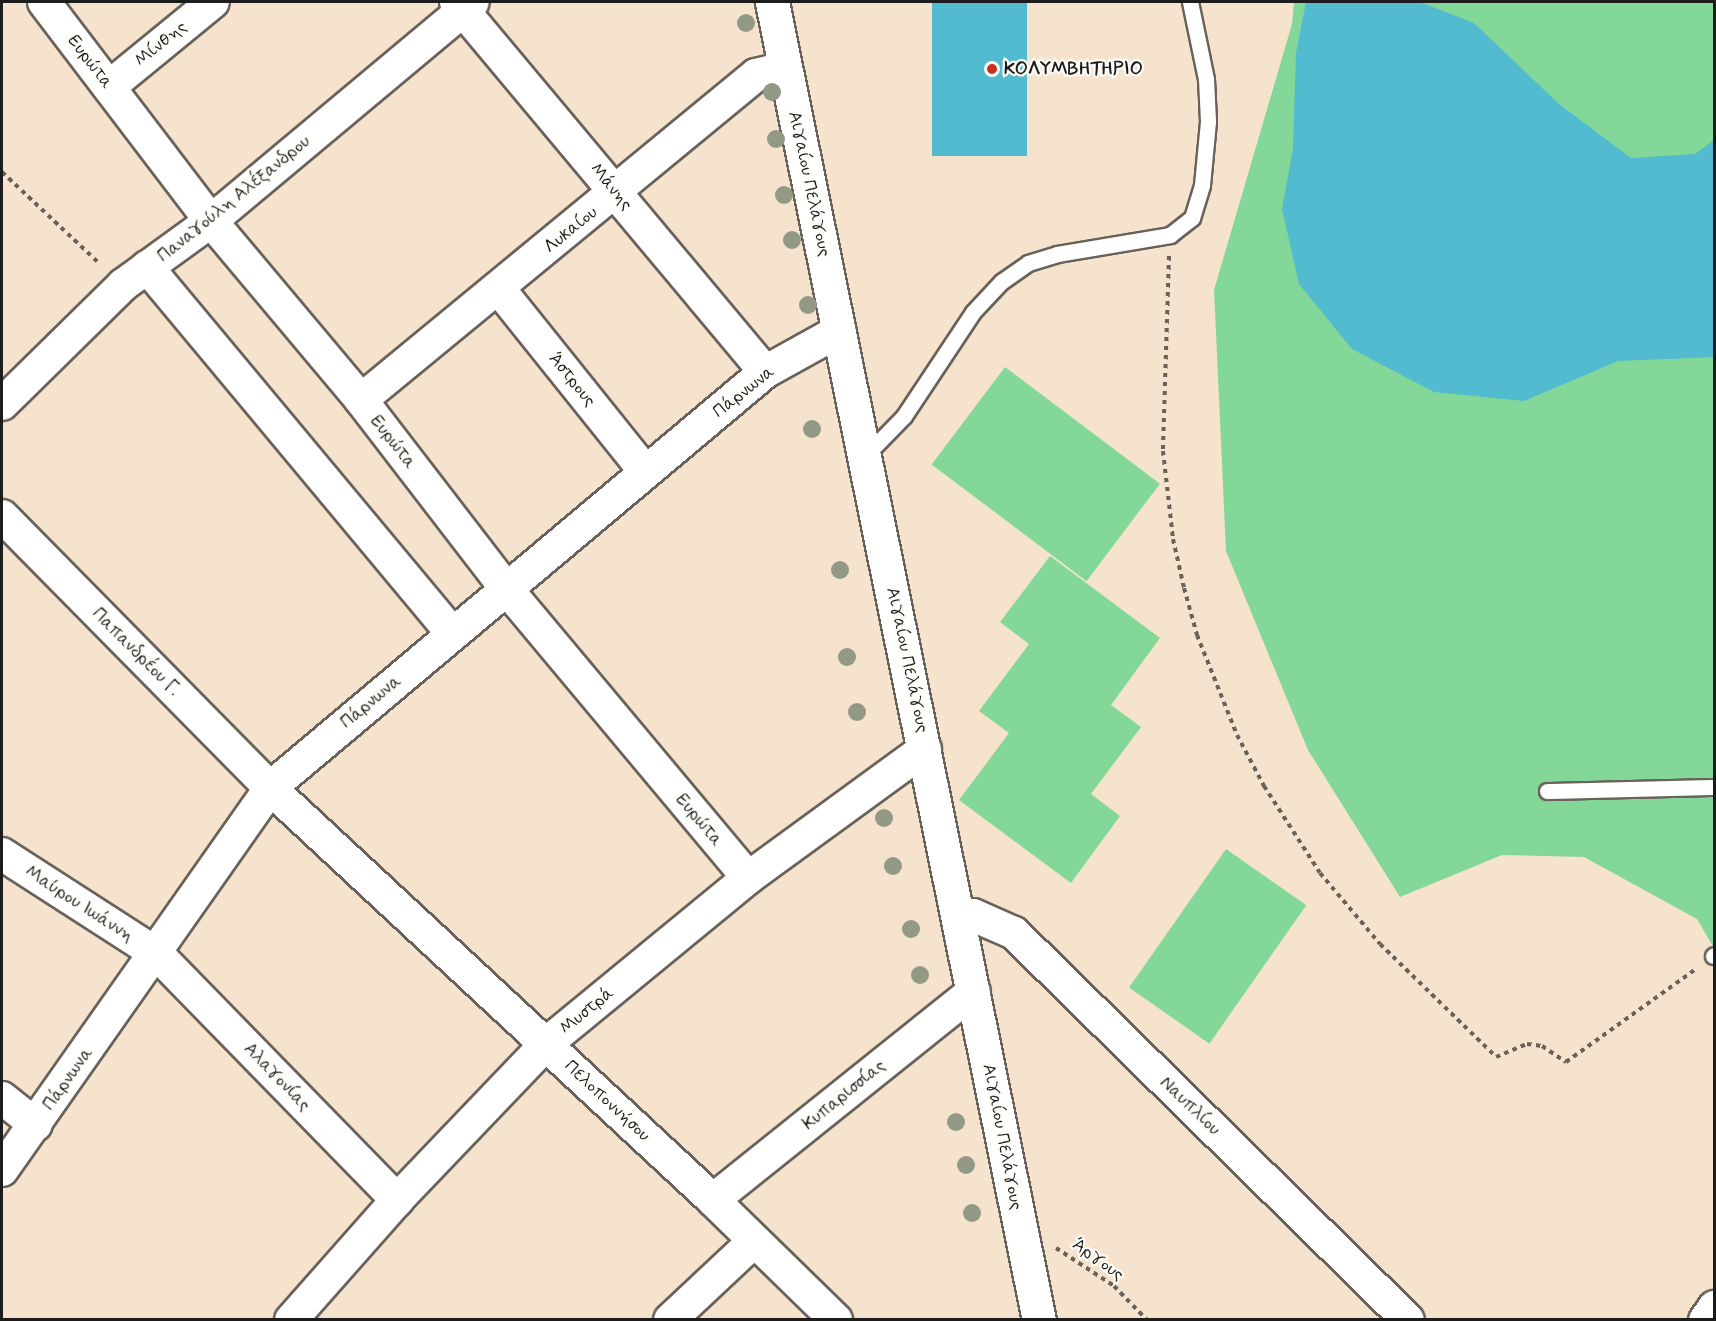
<!DOCTYPE html>
<html>
<head>
<meta charset="utf-8">
<style>
  body { margin:0 }
  #map { position:relative; width:1716px; height:1321px; overflow:hidden; background:#f6e3cd; font-family:Mynerve,sans-serif }
  div>[style] { position:absolute }
  .green>* { inset:0; background:#83d799; transform-origin:0 0 }
  .water>* { inset:0; background:#52bbcf; transform-origin:0 0 }
  .path>* { height:4px; margin-top:-2px; transform-origin:0; background:repeating-linear-gradient(90deg,#68625a 0 4.5px,transparent 0 9px) }
  .roads { filter:drop-shadow(2px 0 #68625a) drop-shadow(-2px 0 #68625a) drop-shadow(0 2px #68625a) drop-shadow(0 -2px #68625a) }
  .service>* { height:15px; margin:-7.5px; padding:0 7.5px; transform-origin:7.5px; border-radius:7.5px; background:#fff }
  .minor>* { height:32px; margin:-16px; padding:0 16px; transform-origin:16px; border-radius:16px; background:#fff }
  .tertiary>* { height:33px; margin:-16.5px; padding:0 16.5px; transform-origin:16.5px; border-radius:16.5px; background:#fff }
  .trees>* { width:18px; height:18px; margin:-9px; border-radius:50%; background:#929984 }
  .dots>* { width:16px; height:16px; translate:-50% -50%; box-sizing:border-box; border:3px solid #fdfcf7; border-radius:50% }
  span { translate:-50% -50%; white-space:nowrap; text-align:center; line-height:1.15; -webkit-text-stroke:4.5px #fdfcf7; paint-order:stroke }
  .street-label { font-size:18px; color:#1c1c1c }
  .poi-label { font-size:18px; color:#1c1c1c; font-weight:700 }
  .left { translate:0 -50%; text-align:left }
  .frame { position:absolute; inset:0; border:3px solid #1c1c1c; pointer-events:none }
</style>
</head>
<body>
<div id="map">
  <div class="green">
    <div style="clip-path:polygon(1294px 2px,1714px 2px,1714px 948px,1697px 919px,1584px 857px,1502px 855px,1400px 897px,1308px 750px,1226px 551px,1214px 290px,1292px 24px)"></div>
    <div style="left:1005px;top:367px;width:194px;height:122px;rotate:37deg"></div>
    <div style="clip-path:polygon(1050px 556px,1160px 638px,1111px 705px,1141px 727px,1091px 794px,1120px 816px,1071px 883px,959px 800px,1009px 733px,979px 711px,1029px 644px,1000px 622px)"></div>
    <div style="left:1226px;top:849px;width:98px;height:169px;rotate:35deg"></div>
  </div>
  <div class="water">
    <div style="left:932px;top:2px;width:95px;height:154px"></div>
    <div style="clip-path:polygon(1306px 2px,1420px 2px,1474px 23px,1559px 104px,1631px 158px,1695px 154px,1714px 140px,1714px 357px,1618px 361px,1524px 401px,1434px 392px,1352px 349px,1299px 284px,1282px 209px,1293px 149px,1296px 53px)"></div>
  </div>
  <div class="path">
    <div style="left:2px;top:172px;width:134px;rotate:43.2deg"></div>
    <div style="left:1169px;top:256px;width:195px;rotate:91.8deg"></div>
    <div style="left:1163px;top:451px;width:89px;rotate:83.5deg"></div>
    <div style="left:1173px;top:539px;width:50px;rotate:77.3deg"></div>
    <div style="left:1184px;top:588px;width:49px;rotate:74.5deg"></div>
    <div style="left:1197px;top:635px;width:108px;rotate:68.2deg"></div>
    <div style="left:1237px;top:735px;width:58px;rotate:62.1deg"></div>
    <div style="left:1264px;top:786px;width:103px;rotate:57.2deg"></div>
    <div style="left:1320px;top:873px;width:93px;rotate:49.8deg"></div>
    <div style="left:1380px;top:944px;width:162px;rotate:44.2deg"></div>
    <div style="left:1496px;top:1057px;width:34px;rotate:-23deg"></div>
    <div style="left:1527px;top:1044px;width:15px;rotate:8deg"></div>
    <div style="left:1542px;top:1046px;width:29px;rotate:34deg"></div>
    <div style="left:1566px;top:1062px;width:160px;rotate:-35.6deg"></div>
    <div style="left:1056px;top:1248px;width:69px;rotate:33.2deg"></div>
    <div style="left:1114px;top:1286px;width:47px;rotate:45.9deg"></div>
  </div>
  <div class="roads">
    <div class="service">
      <div style="left:865px;top:456px;width:56px;rotate:-45.7deg"></div>
      <div style="left:904px;top:416px;width:125px;rotate:-56.4deg"></div>
      <div style="left:973px;top:312px;width:41px;rotate:-47deg"></div>
      <div style="left:1001px;top:282px;width:33px;rotate:-35deg"></div>
      <div style="left:1028px;top:263px;width:30px;rotate:-17deg"></div>
      <div style="left:1057px;top:254px;width:115px;rotate:-9.5deg"></div>
      <div style="left:1170px;top:235px;width:28px;rotate:-38deg"></div>
      <div style="left:1192px;top:218px;width:34px;rotate:-73deg"></div>
      <div style="left:1202px;top:185px;width:64px;rotate:-84.6deg"></div>
      <div style="left:1208px;top:121px;width:42px;rotate:-92.7deg"></div>
      <div style="left:1206px;top:79px;width:79px;rotate:-101.7deg"></div>
      <div style="left:1547px;top:791px;width:167px;rotate:-1.4deg"></div>
      <div style="left:1713px;top:956px;width:1px;rotate:-45deg"></div>
    </div>
    <div class="minor">
      <div style="left:44px;top:2px;width:275px;rotate:52.7deg"></div>
      <div style="left:211px;top:221px;width:234px;rotate:50deg"></div>
      <div style="left:361px;top:400px;width:236px;rotate:52.4deg"></div>
      <div style="left:505px;top:587px;width:379px;rotate:50.1deg"></div>
      <div style="left:456px;top:2px;width:482px;rotate:50.1deg"></div>
      <div style="left:109px;top:87px;width:134px;rotate:-39.3deg"></div>
      <div style="left:147px;top:267px;width:476px;rotate:50.2deg"></div>
      <div style="left:499px;top:289px;width:233px;rotate:51.3deg"></div>
      <div style="left:361px;top:400px;width:512px;rotate:-39.45deg"></div>
      <div style="left:756px;top:75px;width:30px;rotate:-14deg"></div>
      <div style="left:2px;top:404px;width:170px;rotate:-44.5deg"></div>
      <div style="left:123px;top:285px;width:109px;rotate:-36deg"></div>
      <div style="left:211px;top:221px;width:341px;rotate:-39.9deg"></div>
      <div style="left:2px;top:516px;width:382px;rotate:45.4deg"></div>
      <div style="left:270px;top:788px;width:605px;rotate:42.92deg"></div>
      <div style="left:713px;top:1200px;width:172px;rotate:44.3deg"></div>
      <div style="left:2px;top:854px;width:184px;rotate:32.8deg"></div>
      <div style="left:157px;top:954px;width:344px;rotate:45.7deg"></div>
      <div style="left:960px;top:918px;width:13px;rotate:-13deg"></div>
      <div style="left:973px;top:915px;width:45px;rotate:23.7deg"></div>
      <div style="left:1014px;top:933px;width:552px;rotate:44.49deg"></div>
      <div style="left:2px;top:1098px;width:43px;rotate:38.5deg"></div>
      <div style="left:2px;top:1170px;width:467px;rotate:-54.9deg"></div>
      <div style="left:270px;top:788px;width:647px;rotate:-40.04deg"></div>
      <div style="left:765px;top:372px;width:85px;rotate:-29deg"></div>
      <div style="left:713px;top:1200px;width:334px;rotate:-38.7deg"></div>
      <div style="left:291px;top:1320px;width:160px;rotate:-48.5deg"></div>
      <div style="left:397px;top:1200px;width:216px;rotate:-46.3deg"></div>
      <div style="left:546px;top:1044px;width:261px;rotate:-39.4deg"></div>
      <div style="left:748px;top:878px;width:219px;rotate:-36.1deg"></div>
      <div style="left:670px;top:1320px;width:115px;rotate:-43.2deg"></div>
    </div>
    <div class="tertiary">
      <div style="left:772px;top:2px;width:1345px;rotate:78.55deg"></div>
      <div style="left:1705px;top:1320px;width:16px;rotate:-55deg"></div>
    </div>
  </div>
  <div class="trees">
    <div style="left:746px;top:23px"></div>
    <div style="left:772px;top:92px"></div>
    <div style="left:776px;top:139px"></div>
    <div style="left:784px;top:195px"></div>
    <div style="left:792px;top:240px"></div>
    <div style="left:808px;top:305px"></div>
    <div style="left:812px;top:429px"></div>
    <div style="left:840px;top:570px"></div>
    <div style="left:847px;top:657px"></div>
    <div style="left:857px;top:712px"></div>
    <div style="left:884px;top:818px"></div>
    <div style="left:893px;top:866px"></div>
    <div style="left:911px;top:929px"></div>
    <div style="left:920px;top:975px"></div>
    <div style="left:956px;top:1122px"></div>
    <div style="left:966px;top:1165px"></div>
    <div style="left:972px;top:1213px"></div>
  </div>
  <div class="dots">
    <div style="left:992px;top:69px;background:#c8321e"></div>
  </div>
  <div class="street-label">
    <span style="left:161px;top:44px;rotate:-39deg">Μίνθης</span>
    <span style="left:90px;top:62px;rotate:53deg">Ευρώτα</span>
    <span style="left:809px;top:184px;rotate:78deg">Αιγαίου Πελάγους</span>
    <span style="left:611px;top:187px;rotate:50deg">Μάνης</span>
    <span style="left:234px;top:199px;rotate:-39deg">Παναγούλη Αλέξανδρου</span>
    <span style="left:571px;top:230px;rotate:-39deg">Λυκαίου</span>
    <span style="left:572px;top:380px;rotate:51deg">Άστρους</span>
    <span style="left:744px;top:392px;rotate:-38deg">Πάρνωνα</span>
    <span style="left:393px;top:442px;rotate:52deg">Ευρώτα</span>
    <span style="left:136px;top:652px;rotate:45deg">Παπανδρέου Γ.</span>
    <span style="left:907px;top:660px;rotate:78deg">Αιγαίου Πελάγους</span>
    <span style="left:371px;top:702px;rotate:-40deg">Πάρνωνα</span>
    <span style="left:699px;top:820px;rotate:50deg">Ευρώτα</span>
    <span style="left:79px;top:904px;rotate:33deg">Μαύρου Ιωάννη</span>
    <span style="left:587px;top:1011px;rotate:-39deg">Μυστρά</span>
    <span style="left:277px;top:1077px;rotate:46deg">Αλαγονίας</span>
    <span style="left:68px;top:1079px;rotate:-55deg">Πάρνωνα</span>
    <span style="left:844px;top:1095px;rotate:-39deg">Κυπαρισσίας</span>
    <span style="left:607px;top:1101px;rotate:43deg">Πελοποννήσου</span>
    <span style="left:1190px;top:1106px;rotate:44deg">Ναυπλίου</span>
    <span style="left:1002px;top:1137px;rotate:79deg">Αιγαίου Πελάγους</span>
    <span style="left:1098px;top:1260px;rotate:36deg">Άργους</span>
  </div>
  <div class="poi-label">
    <span class="left" style="left:1004px;top:69px">ΚΟΛΥΜΒΗΤΗΡΙΟ</span>
  </div>
  <div class="frame"></div>
</div>
</body>
</html>
